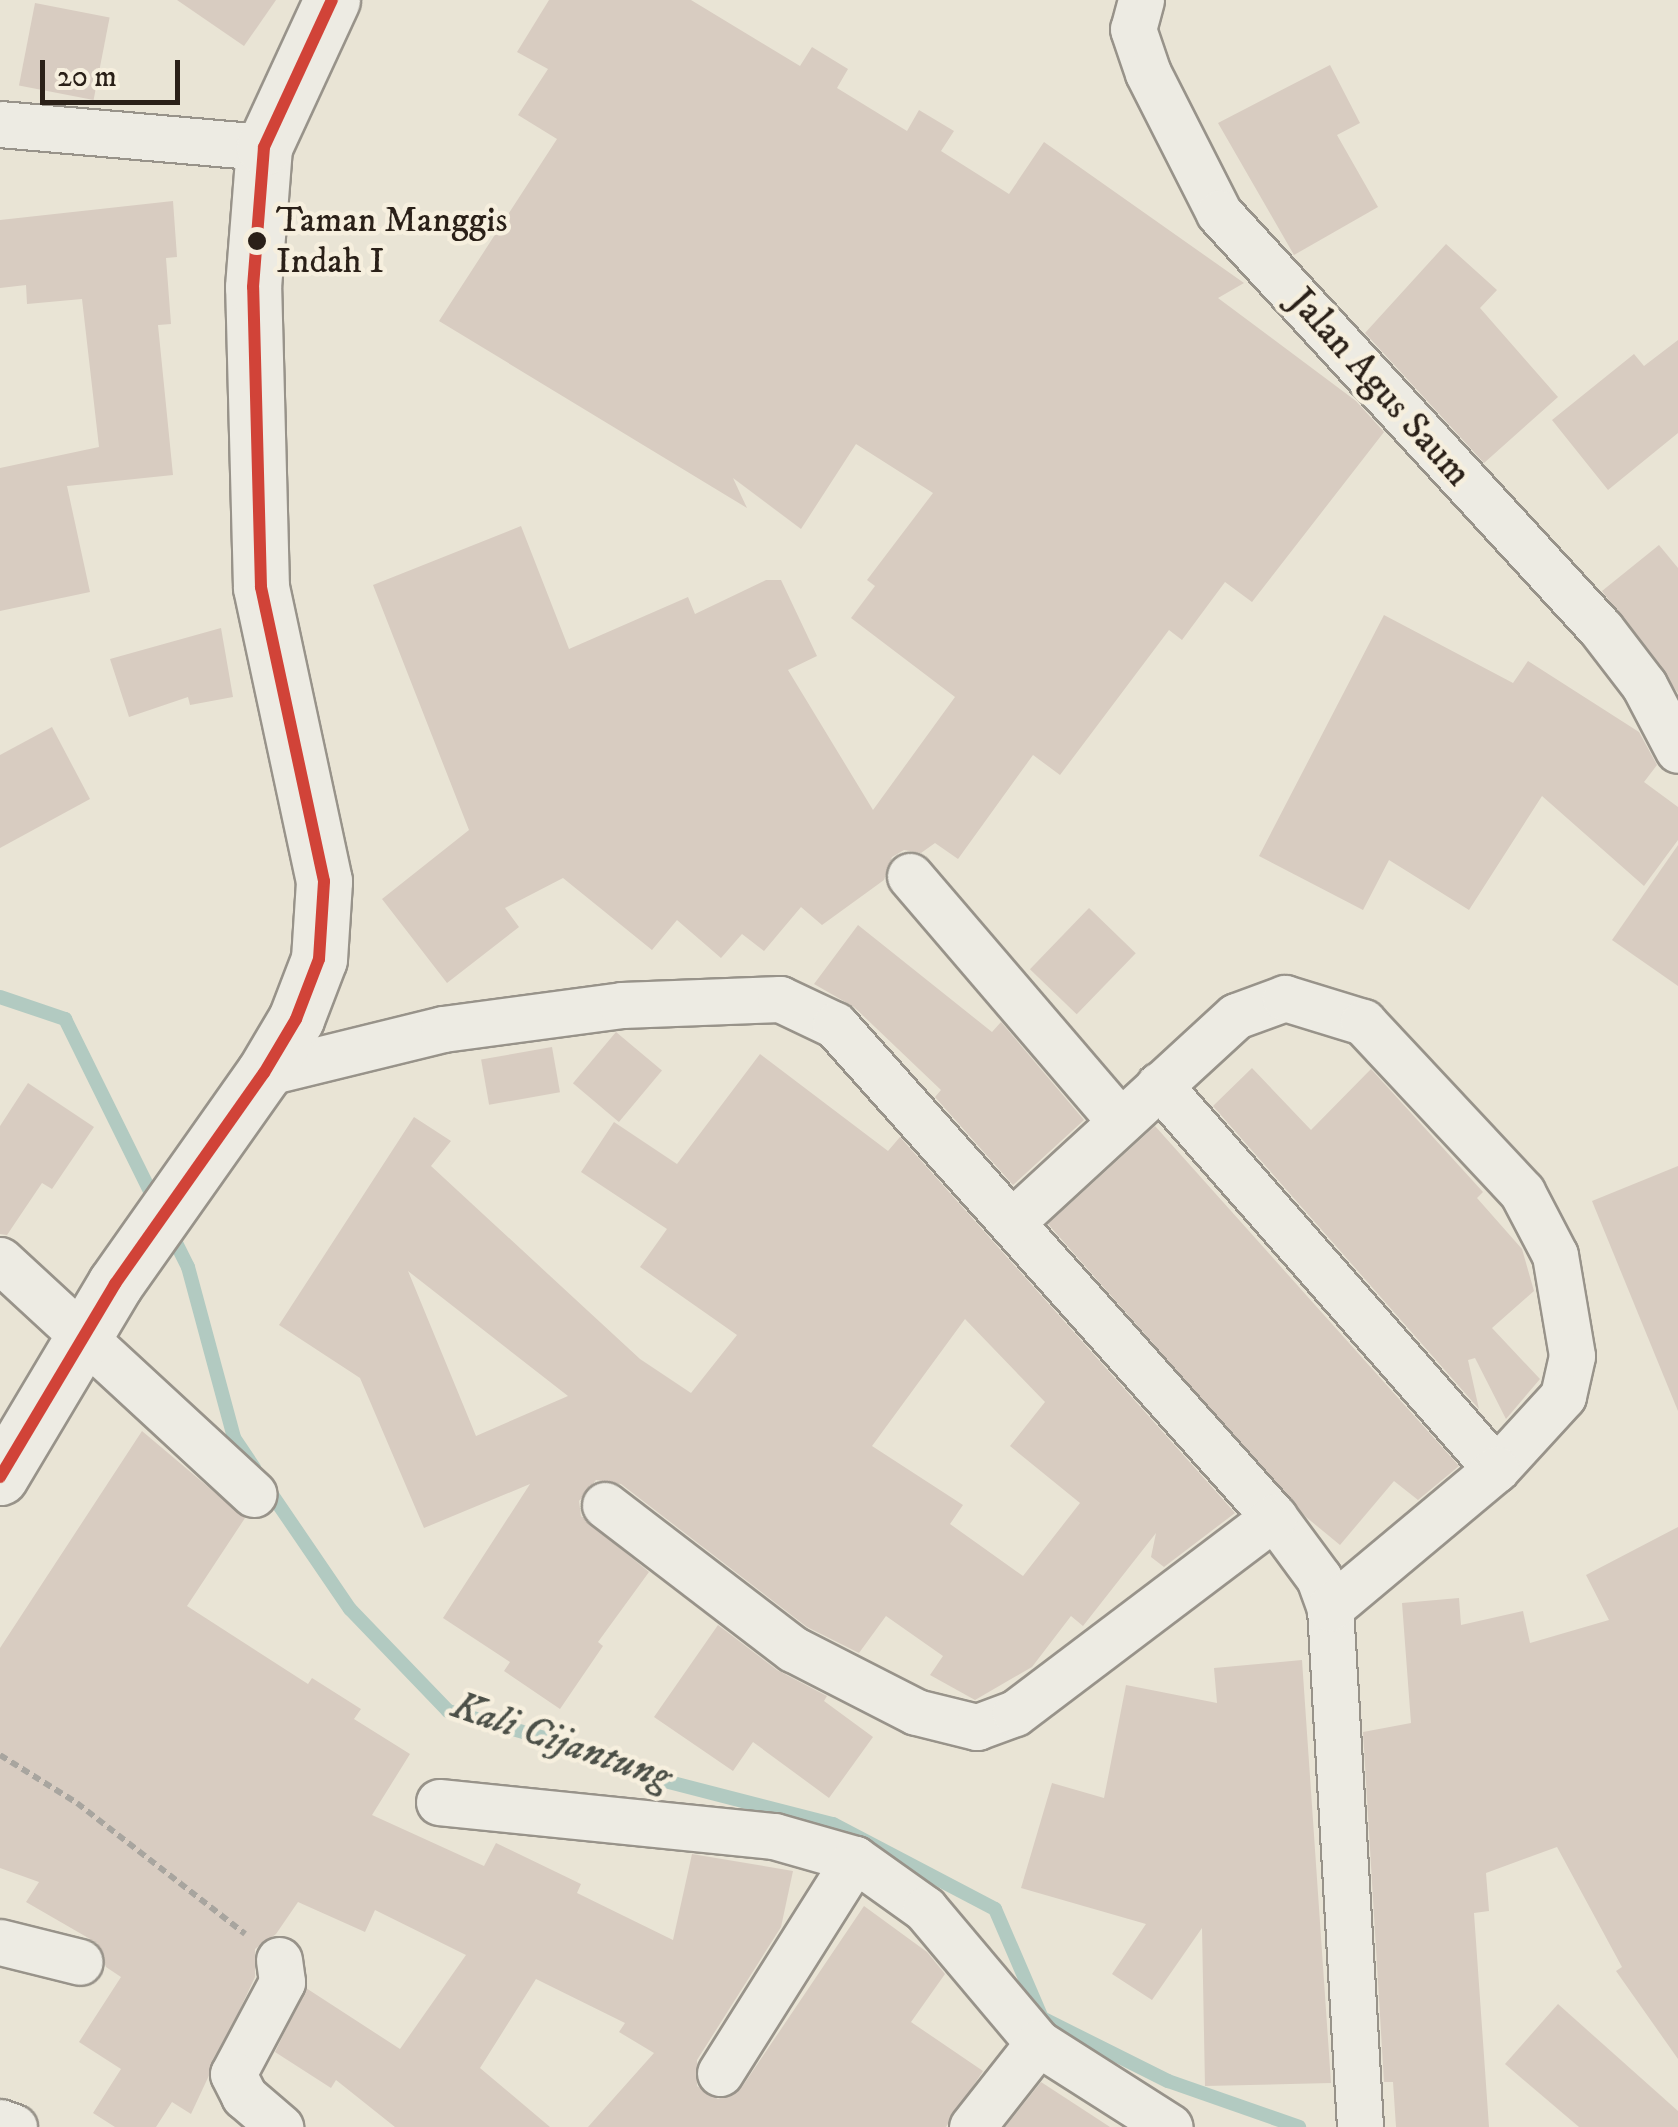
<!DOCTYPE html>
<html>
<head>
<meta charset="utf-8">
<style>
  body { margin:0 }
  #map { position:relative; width:1678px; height:2127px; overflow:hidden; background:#e9e4d5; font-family:"IM FELL DW Pica",serif }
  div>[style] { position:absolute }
  .stream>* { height:14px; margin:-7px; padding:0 7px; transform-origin:7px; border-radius:7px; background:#b2cac1 }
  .building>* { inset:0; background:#d8ccc1; transform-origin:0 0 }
  .path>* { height:6px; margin-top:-3px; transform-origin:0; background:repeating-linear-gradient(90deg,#a8a59f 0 8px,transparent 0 13px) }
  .roads { filter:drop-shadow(2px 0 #98938a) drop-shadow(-2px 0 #98938a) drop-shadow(0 2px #98938a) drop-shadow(0 -2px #98938a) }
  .street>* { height:45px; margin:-22.5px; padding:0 22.5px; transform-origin:22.5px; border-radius:22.5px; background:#edebe3 }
  .secondary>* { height:55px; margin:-27.5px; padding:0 27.5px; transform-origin:27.5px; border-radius:27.5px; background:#edebe3 }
  .bus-1>* { height:12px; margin:-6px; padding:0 6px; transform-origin:6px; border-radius:6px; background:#d14338 }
  .dots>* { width:28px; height:28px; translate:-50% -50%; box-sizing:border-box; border:5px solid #f6efde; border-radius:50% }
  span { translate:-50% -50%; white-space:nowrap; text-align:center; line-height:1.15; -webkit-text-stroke:9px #f6efde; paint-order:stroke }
  .bus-label { font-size:36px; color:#2a2018 }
  .left { translate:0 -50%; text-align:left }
  .street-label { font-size:38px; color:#2a2018 }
  .water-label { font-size:40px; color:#4c5048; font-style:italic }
  .scale { position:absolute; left:40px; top:60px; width:140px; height:45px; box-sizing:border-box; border:5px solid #2a2018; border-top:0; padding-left:12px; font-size:30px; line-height:35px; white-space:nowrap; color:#2a2018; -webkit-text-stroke:8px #f6efde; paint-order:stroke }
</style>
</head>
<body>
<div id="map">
  <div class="stream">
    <div style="left:0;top:997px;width:69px;rotate:18.7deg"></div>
    <div style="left:65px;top:1019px;width:205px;rotate:63.7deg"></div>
    <div style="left:170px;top:1231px;width:40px;rotate:63.4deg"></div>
    <div style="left:188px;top:1267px;width:177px;rotate:74.9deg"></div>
    <div style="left:234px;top:1438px;width:36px;rotate:56deg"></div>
    <div style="left:266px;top:1486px;width:149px;rotate:55.7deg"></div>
    <div style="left:350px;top:1609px;width:141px;rotate:46.1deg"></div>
    <div style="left:448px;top:1711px;width:130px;rotate:15.6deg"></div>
    <div style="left:573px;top:1746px;width:63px;rotate:24.5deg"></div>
    <div style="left:630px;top:1772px;width:210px;rotate:14.4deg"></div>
    <div style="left:833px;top:1824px;width:183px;rotate:27.7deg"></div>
    <div style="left:995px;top:1909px;width:119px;rotate:66.7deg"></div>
    <div style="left:1042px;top:2018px;width:141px;rotate:26.6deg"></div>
    <div style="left:1168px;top:2081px;width:139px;rotate:19.3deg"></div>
  </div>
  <div class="building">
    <div style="clip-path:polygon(177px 0,276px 0,244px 46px)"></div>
    <div style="clip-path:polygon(549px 0,691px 0,800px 66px,812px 47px,848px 69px,837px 88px,907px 131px,919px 110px,954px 131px,941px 151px,1009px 194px,1044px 142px,1244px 283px,1218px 298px,1356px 401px,1384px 432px,1252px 602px,1225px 582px,1182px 640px,1169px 630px,1060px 775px,1033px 755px,958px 859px,935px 843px,921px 853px,904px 850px,892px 857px,884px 880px,822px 925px,801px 907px,764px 951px,742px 934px,721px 958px,677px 920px,652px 950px,563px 878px,505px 908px,519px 927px,447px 983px,382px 899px,469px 830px,373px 585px,521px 526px,569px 649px,688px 597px,695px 614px,766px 580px,781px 580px,817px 656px,788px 670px,873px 810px,955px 697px,851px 618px,875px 586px,867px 580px,933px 493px,856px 444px,801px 529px,733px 478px,747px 508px,439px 321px,557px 139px,518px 115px,548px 69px,517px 52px)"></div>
    <div style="left:35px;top:3px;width:76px;height:84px;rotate:11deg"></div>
    <div style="clip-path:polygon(1330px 65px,1360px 123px,1337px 135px,1378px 207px,1294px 255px,1218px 123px)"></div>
    <div style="clip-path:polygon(173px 201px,177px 257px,166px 258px,171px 324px,158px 325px,173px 475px,67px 486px,90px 592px,0 611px,0 468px,99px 447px,82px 299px,27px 304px,26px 285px,0 288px,0 220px)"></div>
    <div style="clip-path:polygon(1446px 244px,1497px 290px,1480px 308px,1558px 397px,1484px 463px,1365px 333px)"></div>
    <div style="clip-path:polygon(1678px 340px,1678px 433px,1608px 490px,1552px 420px,1634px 354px,1644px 366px)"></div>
    <div style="clip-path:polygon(1659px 545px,1678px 568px,1678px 693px,1602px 591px)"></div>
    <div style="clip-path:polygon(1384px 615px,1513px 683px,1528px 661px,1639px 732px,1657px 765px,1644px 782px,1678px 807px,1678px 840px,1644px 886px,1542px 796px,1469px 910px,1389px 860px,1363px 910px,1259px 856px)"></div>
    <div style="clip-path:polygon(221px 628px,233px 697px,190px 705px,188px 697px,129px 717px,110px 659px)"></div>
    <div style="clip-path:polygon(52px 727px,90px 799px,0 848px,0 755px)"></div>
    <div style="clip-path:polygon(1678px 845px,1678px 986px,1612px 940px)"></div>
    <div style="left:1089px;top:908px;width:65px;height:85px;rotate:44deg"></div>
    <div style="clip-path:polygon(858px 925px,992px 1032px,1001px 1022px,1084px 1120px,1013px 1185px,935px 1097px,941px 1090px,854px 1007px,814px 984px)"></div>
    <div style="left:616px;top:1032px;width:60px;height:67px;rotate:40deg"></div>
    <div style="left:552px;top:1047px;width:46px;height:72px;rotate:80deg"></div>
    <div style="clip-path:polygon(evenodd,760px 1054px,888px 1151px,900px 1137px,1235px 1513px,1164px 1567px,1151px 1557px,1156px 1533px,1083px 1626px,1071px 1616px,1032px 1667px,975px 1700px,930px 1675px,943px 1656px,886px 1616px,859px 1653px,807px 1627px,621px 1484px,596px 1480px,579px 1501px,581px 1516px,649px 1572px,598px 1642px,603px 1646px,560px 1709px,504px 1671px,510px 1662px,443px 1618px,530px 1484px,424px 1528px,360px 1378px,279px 1325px,414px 1117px,451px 1141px,431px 1166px,640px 1359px,691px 1393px,737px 1335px,640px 1267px,667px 1229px,581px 1172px,614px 1122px,677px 1164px,760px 1054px,408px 1271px,568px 1396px,476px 1436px,408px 1271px,760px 1054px,965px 1319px,1045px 1402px,1010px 1446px,1080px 1503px,1023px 1576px,950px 1524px,963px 1505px,872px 1446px,965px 1319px)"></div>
    <div style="clip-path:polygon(1252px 1068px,1311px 1130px,1371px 1069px,1483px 1192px,1477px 1198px,1522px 1249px,1534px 1291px,1492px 1328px,1540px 1379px,1506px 1419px,1475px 1358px,1468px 1360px,1479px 1409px,1213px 1106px)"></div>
    <div style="clip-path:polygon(28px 1083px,94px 1127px,52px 1189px,42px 1183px,7px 1235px,0 1234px,0 1126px)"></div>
    <div style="clip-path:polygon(1155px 1126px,1459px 1466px,1418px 1500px,1394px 1481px,1340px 1545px,1306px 1517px,1048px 1224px)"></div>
    <div style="clip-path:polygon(1678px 1166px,1678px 1411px,1592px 1201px)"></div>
    <div style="clip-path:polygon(142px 1431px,245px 1518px,187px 1606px,308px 1684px,312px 1678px,361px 1709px,354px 1719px,410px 1754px,372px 1815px,484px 1866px,496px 1843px,581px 1884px,577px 1893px,673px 1940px,692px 1854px,793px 1871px,781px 1927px,697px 2060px,697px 2086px,718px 2099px,742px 2087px,864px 1906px,927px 1952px,945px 1974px,911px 2022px,983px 2071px,946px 2127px,588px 2127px,654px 2053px,619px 2032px,625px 2023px,536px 1979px,480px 2068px,550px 2127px,395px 2127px,336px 2080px,331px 2088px,275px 2052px,306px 1988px,400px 2049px,466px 1955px,375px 1910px,365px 1932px,298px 1902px,276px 1934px,255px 1949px,255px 1977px,191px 2114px,172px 2102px,156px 2127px,115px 2127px,93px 2113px,121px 2069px,79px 2042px,121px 1977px,106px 1967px,97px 1943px,26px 1902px,39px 1882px,0 1868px,0 1648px)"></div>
    <div style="clip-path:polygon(1678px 1527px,1678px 2059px,1616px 1971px,1622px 1967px,1557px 1847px,1486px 1873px,1489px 1911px,1474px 1913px,1489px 2127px,1396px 2127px,1393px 2082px,1384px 2082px,1363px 1732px,1411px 1723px,1402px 1603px,1459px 1598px,1461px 1625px,1523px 1611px,1530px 1643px,1609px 1620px,1586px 1575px)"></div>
    <div style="clip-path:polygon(718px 1625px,777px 1670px,827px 1696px,824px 1701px,873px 1737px,829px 1798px,753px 1742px,733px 1771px,654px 1717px)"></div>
    <div style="clip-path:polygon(1302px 1660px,1331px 2083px,1205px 2086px,1202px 1928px,1152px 2000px,1112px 1974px,1146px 1924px,1021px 1888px,1052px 1783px,1104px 1798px,1126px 1685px,1217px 1703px,1214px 1668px)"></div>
    <div style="clip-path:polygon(1558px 2004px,1678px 2111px,1678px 2127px,1579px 2127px,1505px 2064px)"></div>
    <div style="clip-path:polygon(1041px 2082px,1110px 2127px,1005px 2127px)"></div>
  </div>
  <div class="path">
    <div style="left:0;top:1755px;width:91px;rotate:31.9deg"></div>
    <div style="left:77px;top:1803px;width:213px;rotate:37.9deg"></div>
  </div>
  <div class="roads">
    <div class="street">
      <div style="left:1141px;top:0;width:30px;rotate:105deg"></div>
      <div style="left:1133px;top:29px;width:46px;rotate:71.2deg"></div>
      <div style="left:1148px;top:73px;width:157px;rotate:63.1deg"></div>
      <div style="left:1219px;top:213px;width:565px;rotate:47.44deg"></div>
      <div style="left:1601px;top:629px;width:71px;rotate:52.5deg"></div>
      <div style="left:1644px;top:685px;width:73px;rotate:62.4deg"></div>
      <div style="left:0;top:124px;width:265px;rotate:5deg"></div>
      <div style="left:910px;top:876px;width:321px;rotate:49.4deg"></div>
      <div style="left:264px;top:1073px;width:184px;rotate:-13.8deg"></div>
      <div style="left:443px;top:1029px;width:181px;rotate:-7.6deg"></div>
      <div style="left:622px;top:1005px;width:158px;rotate:-2.2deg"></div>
      <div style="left:780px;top:999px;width:61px;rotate:25.3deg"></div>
      <div style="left:835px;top:1025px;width:659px;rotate:48.26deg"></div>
      <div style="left:1274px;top:1517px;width:76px;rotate:53.6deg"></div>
      <div style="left:1319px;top:1578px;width:32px;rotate:70deg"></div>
      <div style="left:1330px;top:1608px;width:520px;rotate:86.69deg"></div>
      <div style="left:1159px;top:1085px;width:511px;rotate:48.73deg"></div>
      <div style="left:1014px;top:1220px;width:301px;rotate:-42.6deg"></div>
      <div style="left:1236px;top:1016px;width:52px;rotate:-20.2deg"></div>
      <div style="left:1285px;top:998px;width:82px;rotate:17.1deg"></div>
      <div style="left:1363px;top:1022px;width:233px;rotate:46.9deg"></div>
      <div style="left:1522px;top:1192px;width:71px;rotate:62.4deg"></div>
      <div style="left:1555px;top:1255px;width:102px;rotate:80.4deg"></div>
      <div style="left:1572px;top:1356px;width:41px;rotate:102.7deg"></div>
      <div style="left:1563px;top:1396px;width:99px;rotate:132.5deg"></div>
      <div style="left:1496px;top:1469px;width:217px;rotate:140.1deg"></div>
      <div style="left:0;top:1260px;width:345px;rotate:42.7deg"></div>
      <div style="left:605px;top:1505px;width:237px;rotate:37.5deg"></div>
      <div style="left:793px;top:1649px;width:138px;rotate:27.1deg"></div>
      <div style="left:916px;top:1712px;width:63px;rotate:13.8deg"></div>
      <div style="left:977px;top:1727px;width:40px;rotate:-20.2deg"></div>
      <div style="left:1015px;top:1713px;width:325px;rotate:-37.1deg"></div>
      <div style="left:439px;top:1802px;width:337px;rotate:5.8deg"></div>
      <div style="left:774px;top:1836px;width:84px;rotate:15.9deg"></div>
      <div style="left:855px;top:1859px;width:86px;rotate:35.5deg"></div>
      <div style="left:925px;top:1909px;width:175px;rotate:49.9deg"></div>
      <div style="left:1038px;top:2043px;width:156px;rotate:32.5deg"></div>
      <div style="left:0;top:1942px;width:82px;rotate:14deg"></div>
      <div style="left:279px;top:1960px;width:22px;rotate:82deg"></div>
      <div style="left:282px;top:1982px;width:104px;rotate:118deg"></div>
      <div style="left:233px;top:2074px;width:25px;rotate:63deg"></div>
      <div style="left:244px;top:2096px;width:48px;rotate:40.7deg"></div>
      <div style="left:720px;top:2073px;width:253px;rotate:-57.8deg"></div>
      <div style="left:0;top:2122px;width:15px;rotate:20deg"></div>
      <div style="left:972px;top:2127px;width:107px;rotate:-51.8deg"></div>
    </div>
    <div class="secondary">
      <div style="left:0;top:1477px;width:225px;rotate:-59.2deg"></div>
      <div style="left:115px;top:1284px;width:258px;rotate:-54.8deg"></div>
      <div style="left:264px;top:1073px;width:63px;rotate:-59.3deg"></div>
      <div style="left:296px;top:1019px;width:64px;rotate:-69deg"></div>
      <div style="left:319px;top:959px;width:78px;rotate:-86.3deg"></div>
      <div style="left:324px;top:881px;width:301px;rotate:-102.1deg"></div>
      <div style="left:261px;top:587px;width:300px;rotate:-91.5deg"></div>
      <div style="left:253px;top:287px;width:140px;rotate:-85.5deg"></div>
      <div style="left:264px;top:147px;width:162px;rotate:-65.2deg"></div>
    </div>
  </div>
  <div class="bus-1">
    <div style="left:0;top:1477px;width:225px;rotate:-59.2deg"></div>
    <div style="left:115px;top:1284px;width:258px;rotate:-54.8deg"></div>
    <div style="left:264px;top:1073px;width:63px;rotate:-59.3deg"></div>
    <div style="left:296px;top:1019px;width:64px;rotate:-69deg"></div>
    <div style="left:319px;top:959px;width:78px;rotate:-86.3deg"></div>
    <div style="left:324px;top:881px;width:301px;rotate:-102.1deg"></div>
    <div style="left:261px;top:587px;width:300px;rotate:-91.5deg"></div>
    <div style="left:253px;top:287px;width:140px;rotate:-85.5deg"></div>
    <div style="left:264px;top:147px;width:162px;rotate:-65.2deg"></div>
  </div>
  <div class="dots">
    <div style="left:257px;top:241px;background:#2a2018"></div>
  </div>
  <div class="bus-label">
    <span class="left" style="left:276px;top:241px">Taman Manggis<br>Indah I</span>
  </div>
  <div class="street-label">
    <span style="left:1379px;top:388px;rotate:48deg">Jalan Agus Saum</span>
  </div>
  <div class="water-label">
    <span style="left:561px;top:1742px;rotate:19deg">Kali Cijantung</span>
  </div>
  <div class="scale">20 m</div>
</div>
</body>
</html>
